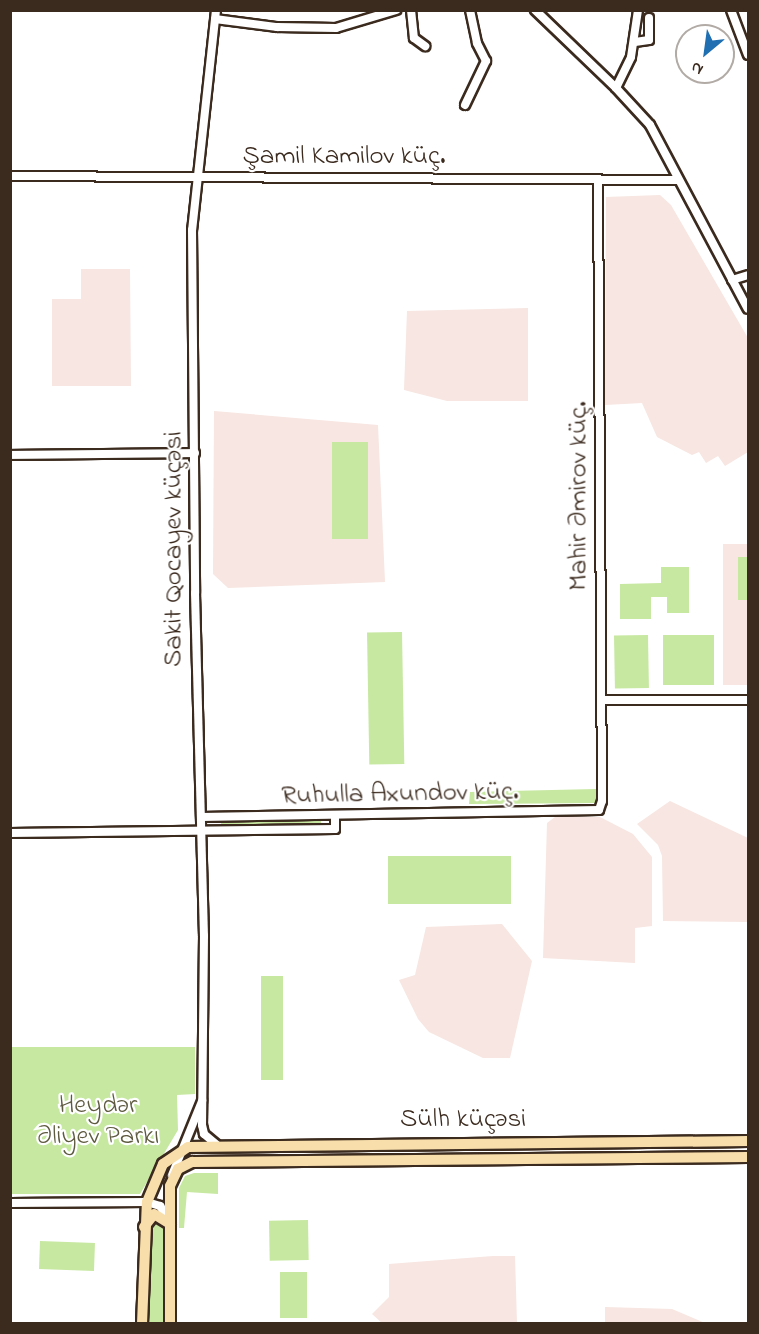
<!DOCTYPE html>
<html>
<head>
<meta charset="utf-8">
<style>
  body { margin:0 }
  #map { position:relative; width:759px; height:1334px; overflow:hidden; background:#fff; font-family:"Indie Flower",sans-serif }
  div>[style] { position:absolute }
  .built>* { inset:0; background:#f7e6e1; transform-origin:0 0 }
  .green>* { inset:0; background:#c7e8a1; transform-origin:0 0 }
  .roads { filter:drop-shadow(2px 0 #3b2a1e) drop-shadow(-2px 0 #3b2a1e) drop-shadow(0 2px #3b2a1e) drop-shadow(0 -2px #3b2a1e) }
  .minor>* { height:8px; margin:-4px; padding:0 4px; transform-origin:4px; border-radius:4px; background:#fff }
  .major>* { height:10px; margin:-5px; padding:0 5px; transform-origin:5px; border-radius:5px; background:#f8deab }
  span { translate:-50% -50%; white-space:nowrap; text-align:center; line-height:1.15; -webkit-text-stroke:4.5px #fff; paint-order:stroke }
  .street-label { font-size:27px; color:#3b2a1e }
  .park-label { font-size:27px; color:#5e5a3f }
  .frame { position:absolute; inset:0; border:12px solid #3b2a1e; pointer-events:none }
  .north { position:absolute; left:675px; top:24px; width:60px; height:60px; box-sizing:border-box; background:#fff; border:2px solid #b1aaa5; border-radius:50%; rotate:209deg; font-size:16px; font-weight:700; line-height:24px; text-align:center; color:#3b2a1e }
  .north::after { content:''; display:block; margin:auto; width:21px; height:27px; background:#1f6fb2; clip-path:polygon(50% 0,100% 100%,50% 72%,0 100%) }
</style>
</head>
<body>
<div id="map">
  <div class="built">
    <div style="clip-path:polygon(660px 195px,671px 205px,748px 338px,748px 452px,725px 466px,718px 456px,706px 463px,699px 452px,692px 455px,657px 437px,642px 403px,605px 405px,606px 197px)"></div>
    <div style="clip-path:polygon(81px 269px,130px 269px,131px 386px,52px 386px,52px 299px,81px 299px)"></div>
    <div style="clip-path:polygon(528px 308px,528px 401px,447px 401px,404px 390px,407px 311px)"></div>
    <div style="clip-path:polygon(214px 411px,378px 425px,385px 582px,228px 588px,213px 574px)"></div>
    <div style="left:723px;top:544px;width:25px;height:141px"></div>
    <div style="clip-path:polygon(670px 801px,748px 838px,748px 922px,663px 921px,662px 856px,658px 845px,637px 824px)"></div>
    <div style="clip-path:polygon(600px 817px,633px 834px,652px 857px,652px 926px,635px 928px,635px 963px,543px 958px,547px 823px,555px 817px)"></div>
    <div style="clip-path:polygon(502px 924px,532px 961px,510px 1058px,483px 1058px,429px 1032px,418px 1019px,399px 980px,415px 975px,426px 927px)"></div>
    <div style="clip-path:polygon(493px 1256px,515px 1256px,517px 1323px,382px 1323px,372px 1314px,389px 1297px,389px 1264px)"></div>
    <div style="clip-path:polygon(605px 1307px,672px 1309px,705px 1323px,605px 1323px)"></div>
  </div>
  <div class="green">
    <div style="left:332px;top:442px;width:36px;height:97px"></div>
    <div style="left:738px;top:557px;width:10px;height:43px"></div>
    <div style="clip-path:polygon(661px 567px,689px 567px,689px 613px,667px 613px,667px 597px,651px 597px,651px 619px,620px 619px,620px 584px,661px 583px)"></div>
    <div style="left:402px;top:632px;width:132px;height:35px;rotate:89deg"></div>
    <div style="left:648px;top:635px;width:53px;height:34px;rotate:89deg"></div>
    <div style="left:663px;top:635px;width:51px;height:50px"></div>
    <div style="clip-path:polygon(596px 789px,596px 803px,469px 804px,470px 792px)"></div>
    <div style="clip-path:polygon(321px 819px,321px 825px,221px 827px,221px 822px)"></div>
    <div style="left:511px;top:856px;width:48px;height:123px;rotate:90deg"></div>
    <div style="left:261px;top:976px;width:22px;height:104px"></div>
    <div style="clip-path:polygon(11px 1047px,195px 1047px,195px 1094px,177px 1095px,178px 1130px,140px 1194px,11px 1194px)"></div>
    <div style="clip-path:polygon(194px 1173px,218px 1173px,218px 1194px,187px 1192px,184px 1228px,179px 1228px,179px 1188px,185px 1176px)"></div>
    <div style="left:308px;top:1220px;width:40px;height:39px;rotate:89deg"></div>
    <div style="clip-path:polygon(155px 1222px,163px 1223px,164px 1323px,148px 1324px,149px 1224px)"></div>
    <div style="left:40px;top:1241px;width:55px;height:28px;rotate:2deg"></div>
    <div style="left:280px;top:1272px;width:27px;height:46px"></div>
  </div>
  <div class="roads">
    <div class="minor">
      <div style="left:216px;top:10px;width:221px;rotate:96.2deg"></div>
      <div style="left:192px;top:230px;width:363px;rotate:89.5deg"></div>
      <div style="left:195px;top:593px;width:343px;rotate:88.5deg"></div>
      <div style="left:204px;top:936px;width:189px;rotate:90.6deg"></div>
      <div style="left:202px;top:1125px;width:9px;rotate:77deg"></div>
      <div style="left:204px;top:1134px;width:16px;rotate:40deg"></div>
      <div style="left:411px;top:10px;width:28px;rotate:84deg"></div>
      <div style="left:414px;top:38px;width:14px;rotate:36deg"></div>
      <div style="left:535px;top:10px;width:112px;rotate:43.9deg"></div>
      <div style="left:616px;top:88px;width:50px;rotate:47.4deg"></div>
      <div style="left:650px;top:125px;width:208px;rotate:62deg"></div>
      <div style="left:731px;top:10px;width:48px;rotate:69.3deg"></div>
      <div style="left:215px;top:19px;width:63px;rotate:7.4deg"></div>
      <div style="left:277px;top:27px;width:59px;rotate:1deg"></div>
      <div style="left:336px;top:28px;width:63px;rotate:-16.7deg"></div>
      <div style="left:635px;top:42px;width:14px;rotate:-8deg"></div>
      <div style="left:649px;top:40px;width:22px;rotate:-90deg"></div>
      <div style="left:616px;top:88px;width:34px;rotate:-64deg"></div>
      <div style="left:631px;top:57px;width:48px;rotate:-81.5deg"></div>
      <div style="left:465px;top:105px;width:49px;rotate:-64.5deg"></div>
      <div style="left:486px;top:61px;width:20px;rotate:-117deg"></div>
      <div style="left:477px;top:43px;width:34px;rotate:-102deg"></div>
      <div style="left:10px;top:176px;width:668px;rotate:0.34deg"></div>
      <div style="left:732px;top:280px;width:17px;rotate:-17deg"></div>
      <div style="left:10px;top:455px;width:185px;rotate:-0.6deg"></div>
      <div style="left:601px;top:700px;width:147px"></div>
      <div style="left:201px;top:817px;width:398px;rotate:-1deg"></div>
      <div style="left:599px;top:810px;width:9px;rotate:-72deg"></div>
      <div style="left:602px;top:801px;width:621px;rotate:-90.37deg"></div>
      <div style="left:10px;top:833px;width:325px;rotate:-0.7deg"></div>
      <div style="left:335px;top:829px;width:14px;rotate:-90deg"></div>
      <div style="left:172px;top:1175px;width:80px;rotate:-67.9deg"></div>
      <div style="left:10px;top:1203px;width:137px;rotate:-0.4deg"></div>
      <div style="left:147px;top:1202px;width:14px;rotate:17deg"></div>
      <div style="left:160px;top:1206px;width:17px;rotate:57deg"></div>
    </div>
    <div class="major">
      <div style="left:144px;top:1227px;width:16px;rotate:-52deg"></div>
      <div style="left:154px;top:1214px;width:19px;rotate:32deg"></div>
      <div style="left:142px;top:1324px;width:122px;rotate:-87.7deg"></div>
      <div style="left:147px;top:1202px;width:41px;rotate:-67.2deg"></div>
      <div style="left:163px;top:1164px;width:30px;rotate:-34deg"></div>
      <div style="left:188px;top:1147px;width:560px;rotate:-0.61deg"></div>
      <div style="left:170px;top:1324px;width:138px;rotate:-90deg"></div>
      <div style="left:170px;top:1186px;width:19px;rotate:-65deg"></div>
      <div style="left:178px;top:1169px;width:16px;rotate:-27deg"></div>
      <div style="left:192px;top:1162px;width:556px;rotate:-0.52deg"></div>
    </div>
  </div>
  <div class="street-label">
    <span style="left:344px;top:157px">Şamil Kamilov küç.</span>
    <span style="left:579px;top:496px;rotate:-90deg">Mahir Əmirov küç.</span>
    <span style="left:174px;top:549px;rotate:-90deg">Sakit Qocayev küçəsi</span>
    <span style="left:400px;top:794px;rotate:-1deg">Ruhulla Axundov küç.</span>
    <span style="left:463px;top:1120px">Sülh küçəsi</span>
  </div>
  <div class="park-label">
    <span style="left:98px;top:1121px">Heydər<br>Əliyev Parkı</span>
  </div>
  <div class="frame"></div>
  <div class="north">N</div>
</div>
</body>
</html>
